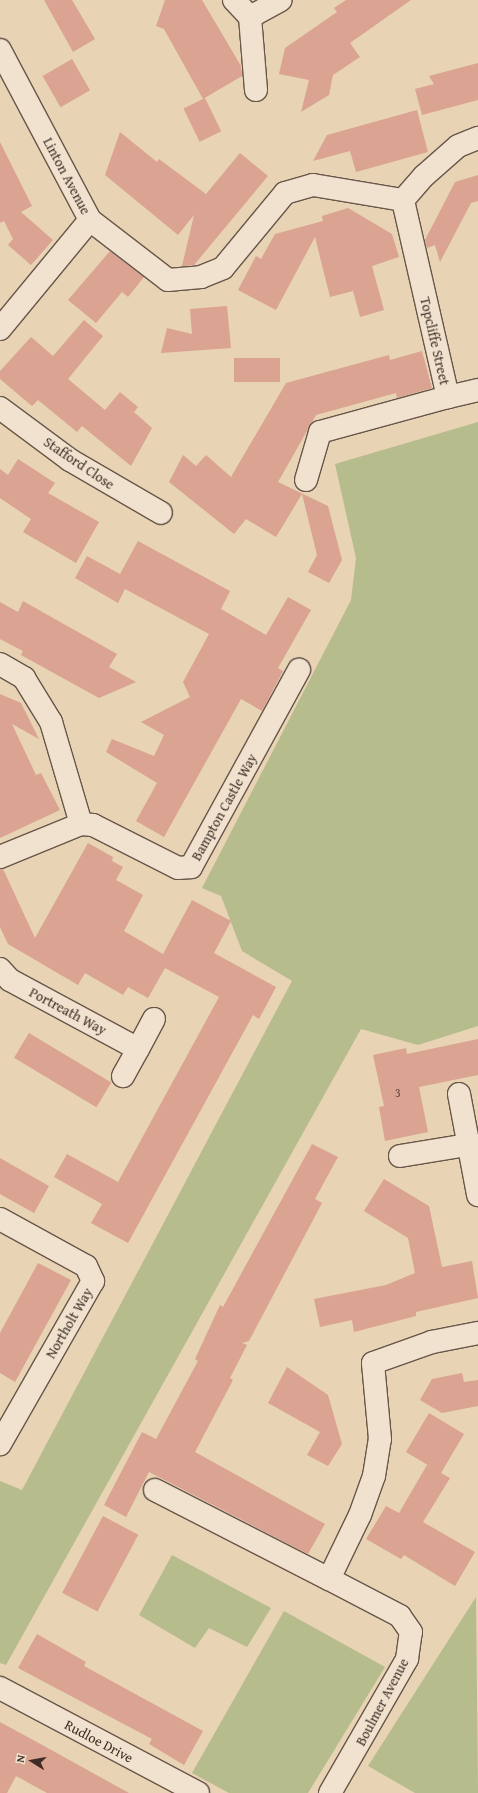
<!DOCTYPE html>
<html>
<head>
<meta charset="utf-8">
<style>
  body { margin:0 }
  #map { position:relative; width:478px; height:1793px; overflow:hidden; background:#e8d3b4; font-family:"Gentium Book Plus",serif }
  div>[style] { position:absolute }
  .green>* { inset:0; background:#b6bc8c }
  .building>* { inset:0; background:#daa392; transform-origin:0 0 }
  .roads { filter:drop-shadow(1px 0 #68564a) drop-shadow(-1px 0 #68564a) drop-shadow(0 1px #68564a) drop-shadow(0 -1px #68564a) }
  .minor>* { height:22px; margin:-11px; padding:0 11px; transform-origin:11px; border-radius:11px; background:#f0e2ce }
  span { translate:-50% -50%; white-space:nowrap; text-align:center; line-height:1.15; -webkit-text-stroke:4px #f0e2ce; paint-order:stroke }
  .number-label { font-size:12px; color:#654a41 }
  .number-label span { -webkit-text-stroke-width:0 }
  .street-label { font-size:14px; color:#3e2d26 }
  .north { position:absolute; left:12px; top:1741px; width:40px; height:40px; -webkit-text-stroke:3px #f0e2ce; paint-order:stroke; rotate:281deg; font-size:11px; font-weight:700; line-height:16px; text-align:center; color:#3e2d26 }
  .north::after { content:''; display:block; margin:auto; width:14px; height:18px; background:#3e2d26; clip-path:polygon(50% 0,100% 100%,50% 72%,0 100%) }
</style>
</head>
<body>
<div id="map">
  <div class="green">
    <div style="clip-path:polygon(478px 422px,478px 1026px,418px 1045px,361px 1029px,6px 1665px,0 1663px,0 1481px,22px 1490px,292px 981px,242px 951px,221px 896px,202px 888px,351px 600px,356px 558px,335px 464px)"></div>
    <div style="clip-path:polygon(172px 1555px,271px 1608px,247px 1647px,209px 1628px,195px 1648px,139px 1615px)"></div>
    <div style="clip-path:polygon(476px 1597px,478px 1793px,415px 1793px,368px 1766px)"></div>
    <div style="clip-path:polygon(284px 1611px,385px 1667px,308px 1793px,229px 1793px,192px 1773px)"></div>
  </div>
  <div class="building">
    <div style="clip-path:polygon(44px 0,72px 0,95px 39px,73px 52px)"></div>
    <div style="clip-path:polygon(165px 0,202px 0,241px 66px,242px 76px,203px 99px,164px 29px,156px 26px)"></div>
    <div style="clip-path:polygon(346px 0,411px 0,350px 43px,360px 57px,333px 75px,329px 95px,301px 112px,309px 80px,279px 74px,285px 48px,337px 12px,334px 8px)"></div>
    <div style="left:72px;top:59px;width:36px;height:34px;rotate:60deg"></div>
    <div style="clip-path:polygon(478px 63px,478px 100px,422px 115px,415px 89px,434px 84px,429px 76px)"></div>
    <div style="left:205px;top:98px;width:37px;height:24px;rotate:64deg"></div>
    <div style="clip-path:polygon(417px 110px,428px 152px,356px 172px,350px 151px,313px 161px,327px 135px)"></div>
    <div style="clip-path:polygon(120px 132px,157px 162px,159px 159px,206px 194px,240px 153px,268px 176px,194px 265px,182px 266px,194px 215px,178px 235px,105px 175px)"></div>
    <div style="clip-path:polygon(0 142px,32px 206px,21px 212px,53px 240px,31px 265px,8px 245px,13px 239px,4px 221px,0 223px)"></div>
    <div style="clip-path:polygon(478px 175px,478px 201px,471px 203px,440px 262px,435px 245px,427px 248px,425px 240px,455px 182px)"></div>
    <div style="clip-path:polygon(348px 208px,392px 234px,399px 257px,372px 266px,384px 310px,360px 317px,353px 291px,330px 297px,315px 237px,276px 310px,238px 290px,256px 256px,261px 259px,275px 234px,323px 221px,322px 216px)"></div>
    <div style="clip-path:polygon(110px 251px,144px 277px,128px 297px,122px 292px,96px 323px,68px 300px)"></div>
    <div style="clip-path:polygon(227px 306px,231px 348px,161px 353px,167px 328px,192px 334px,190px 309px)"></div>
    <div style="clip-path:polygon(84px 320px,103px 336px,68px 379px,105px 410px,120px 392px,138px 407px,134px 412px,152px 428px,131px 466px,82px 426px,77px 432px,38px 400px,32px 406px,0 379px,0 371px,31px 337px,53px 356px)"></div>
    <div style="clip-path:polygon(422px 351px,432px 388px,397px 398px,396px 393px,316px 415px,278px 482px,328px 506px,342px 560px,329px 583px,308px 572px,317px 555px,302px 494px,276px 537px,246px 519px,234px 534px,169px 482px,183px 455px,196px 466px,206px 455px,231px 477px,286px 383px,389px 355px,390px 360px)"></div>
    <div style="left:280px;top:358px;width:24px;height:46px;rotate:90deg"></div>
    <div style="clip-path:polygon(18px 459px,55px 483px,48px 493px,99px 522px,76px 563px,23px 532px,31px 519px,0 498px,0 469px,8px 475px)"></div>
    <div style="clip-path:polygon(138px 541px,230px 591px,221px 609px,266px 635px,288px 597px,311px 610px,278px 668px,283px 671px,262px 711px,241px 699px,164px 837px,136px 821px,157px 783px,106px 752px,112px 739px,154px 756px,164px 735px,141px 722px,190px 697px,183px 682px,209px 634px,125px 589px,118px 603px,75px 578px,87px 556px,120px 574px)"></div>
    <div style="clip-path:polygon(23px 601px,117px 654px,109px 667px,136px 682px,99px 698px,21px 655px,23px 651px,0 639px,0 602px,18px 612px)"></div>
    <div style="clip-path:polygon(0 694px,21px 703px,39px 739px,12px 724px,36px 775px,41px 773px,60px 810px,0 838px)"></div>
    <div style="clip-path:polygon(88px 843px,113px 857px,112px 861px,123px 867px,116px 880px,143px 895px,124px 931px,163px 954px,192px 900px,231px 921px,214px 953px,276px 987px,259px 1019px,253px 1015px,128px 1243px,91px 1223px,102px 1204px,54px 1177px,67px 1154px,118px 1182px,219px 997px,165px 968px,148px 998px,128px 987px,123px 995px,85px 973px,78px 985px,8px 944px,0 927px,0 869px,3px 869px,35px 938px)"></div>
    <div style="left:29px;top:1033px;width:96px;height:29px;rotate:31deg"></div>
    <div style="clip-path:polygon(478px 1039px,478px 1075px,419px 1087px,428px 1132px,385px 1141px,379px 1107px,384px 1106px,373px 1055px,406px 1048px,407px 1054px)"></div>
    <div style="clip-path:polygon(312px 1144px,338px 1157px,315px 1199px,322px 1203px,249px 1341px,242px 1343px,247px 1345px,230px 1378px,233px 1380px,195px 1452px,325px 1524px,308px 1554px,149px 1472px,126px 1517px,104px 1505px,142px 1432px,156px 1439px,198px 1361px,195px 1359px,220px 1305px,223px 1307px)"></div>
    <div style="clip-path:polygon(0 1158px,49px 1186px,34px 1213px,0 1194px)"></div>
    <div style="clip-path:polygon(384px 1179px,429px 1206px,442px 1267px,472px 1261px,478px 1298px,416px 1312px,416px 1316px,354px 1332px,352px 1320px,320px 1327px,314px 1299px,386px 1285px,415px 1273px,408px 1238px,364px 1211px)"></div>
    <div style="clip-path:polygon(38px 1263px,71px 1280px,15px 1382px,0 1373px,0 1333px)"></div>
    <div style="clip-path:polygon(287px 1367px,328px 1395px,342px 1444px,328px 1466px,307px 1455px,320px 1432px,268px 1403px)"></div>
    <div style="clip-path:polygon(462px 1373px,464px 1382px,478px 1380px,478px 1406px,442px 1413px,420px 1400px,432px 1379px)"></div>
    <div style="clip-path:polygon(429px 1413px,464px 1434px,441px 1473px,450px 1478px,423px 1522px,475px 1552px,455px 1586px,404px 1555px,401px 1559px,366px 1539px,386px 1506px,399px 1513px,427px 1465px,431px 1467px,406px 1452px)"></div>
    <div style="left:103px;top:1516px;width:40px;height:87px;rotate:28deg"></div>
    <div style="clip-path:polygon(37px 1634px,86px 1662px,84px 1666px,203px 1731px,184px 1765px,149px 1744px,152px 1739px,18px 1668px)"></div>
    <div style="clip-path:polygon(0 1722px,35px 1741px,129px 1793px,47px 1793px,16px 1776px,7px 1793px,0 1793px)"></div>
  </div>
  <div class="roads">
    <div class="minor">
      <div style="left:234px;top:0;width:23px;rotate:47deg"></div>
      <div style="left:0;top:50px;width:192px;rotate:62.1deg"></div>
      <div style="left:90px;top:220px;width:98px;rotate:37.6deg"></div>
      <div style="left:168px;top:280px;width:33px;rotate:-5deg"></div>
      <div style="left:201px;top:277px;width:24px;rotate:-22deg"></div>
      <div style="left:223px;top:268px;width:97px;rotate:-50.4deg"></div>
      <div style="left:285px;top:193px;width:29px;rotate:-16deg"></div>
      <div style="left:313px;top:185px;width:91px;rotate:9.5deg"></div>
      <div style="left:256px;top:90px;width:73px;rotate:-94.7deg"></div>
      <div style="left:250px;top:17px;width:35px;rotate:-29deg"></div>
      <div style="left:403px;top:200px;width:32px;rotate:-49deg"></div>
      <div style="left:424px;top:176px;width:45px;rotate:-41.4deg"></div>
      <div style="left:458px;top:146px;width:22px;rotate:-22deg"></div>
      <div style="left:0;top:329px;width:141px;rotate:-50.5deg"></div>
      <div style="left:448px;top:397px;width:31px;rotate:-13deg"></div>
      <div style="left:0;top:408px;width:87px;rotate:36.6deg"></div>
      <div style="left:70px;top:460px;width:105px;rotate:30.2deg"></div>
      <div style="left:306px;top:480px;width:50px;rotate:-73.7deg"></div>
      <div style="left:320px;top:432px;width:133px;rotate:-15.3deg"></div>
      <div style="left:448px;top:397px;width:202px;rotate:-102.9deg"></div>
      <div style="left:0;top:664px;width:28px;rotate:30deg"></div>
      <div style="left:24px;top:678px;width:52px;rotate:58.5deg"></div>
      <div style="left:51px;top:722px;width:106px;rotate:73.6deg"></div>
      <div style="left:0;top:857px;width:87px;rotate:-22.2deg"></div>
      <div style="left:81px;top:824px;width:12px;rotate:5deg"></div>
      <div style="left:93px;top:825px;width:95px;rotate:26.8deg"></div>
      <div style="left:178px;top:868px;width:13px;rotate:-4deg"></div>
      <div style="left:191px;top:867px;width:225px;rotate:-61.3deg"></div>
      <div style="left:0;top:969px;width:15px;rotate:48deg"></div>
      <div style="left:10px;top:980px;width:145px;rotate:28.3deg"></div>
      <div style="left:138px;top:1049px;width:31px;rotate:119deg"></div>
      <div style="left:138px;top:1049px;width:34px;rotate:-62deg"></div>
      <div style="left:459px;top:1094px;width:103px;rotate:79.3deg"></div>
      <div style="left:400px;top:1156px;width:68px;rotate:-9.3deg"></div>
      <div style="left:0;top:1219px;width:98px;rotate:28.7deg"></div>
      <div style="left:86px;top:1266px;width:17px;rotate:65deg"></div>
      <div style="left:93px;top:1281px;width:188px;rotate:119.7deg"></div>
      <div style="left:155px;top:1490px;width:195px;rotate:27.1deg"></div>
      <div style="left:0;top:1688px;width:224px;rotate:27.9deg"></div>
      <div style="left:330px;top:1793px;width:155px;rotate:-60.1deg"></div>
      <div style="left:407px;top:1659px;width:27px;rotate:-82deg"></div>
      <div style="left:411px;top:1632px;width:19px;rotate:-125deg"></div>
      <div style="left:400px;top:1616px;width:80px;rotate:-152.5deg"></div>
      <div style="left:329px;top:1579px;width:71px;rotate:-64.2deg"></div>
      <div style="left:360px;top:1515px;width:41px;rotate:-70.3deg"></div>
      <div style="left:374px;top:1476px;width:37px;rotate:-81deg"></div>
      <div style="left:380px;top:1439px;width:76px;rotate:-95.3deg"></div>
      <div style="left:373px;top:1363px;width:63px;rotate:-19.6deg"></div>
      <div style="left:432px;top:1342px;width:47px;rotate:-11.1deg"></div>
    </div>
  </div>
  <div class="number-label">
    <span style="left:398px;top:1093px">3</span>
  </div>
  <div class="street-label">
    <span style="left:67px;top:176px;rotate:62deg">Linton Avenue</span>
    <span style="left:435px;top:341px;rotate:77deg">Topcliffe Street</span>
    <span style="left:79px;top:463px;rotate:34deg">Stafford Close</span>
    <span style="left:224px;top:807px;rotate:-61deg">Bampton Castle Way</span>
    <span style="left:68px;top:1011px;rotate:28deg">Portreath Way</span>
    <span style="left:69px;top:1323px;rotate:-60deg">Northolt Way</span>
    <span style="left:382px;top:1702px;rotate:-62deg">Boulmer Avenue</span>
    <span style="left:99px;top:1741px;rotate:28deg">Rudloe Drive</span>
  </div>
  <div class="north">N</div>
</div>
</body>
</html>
